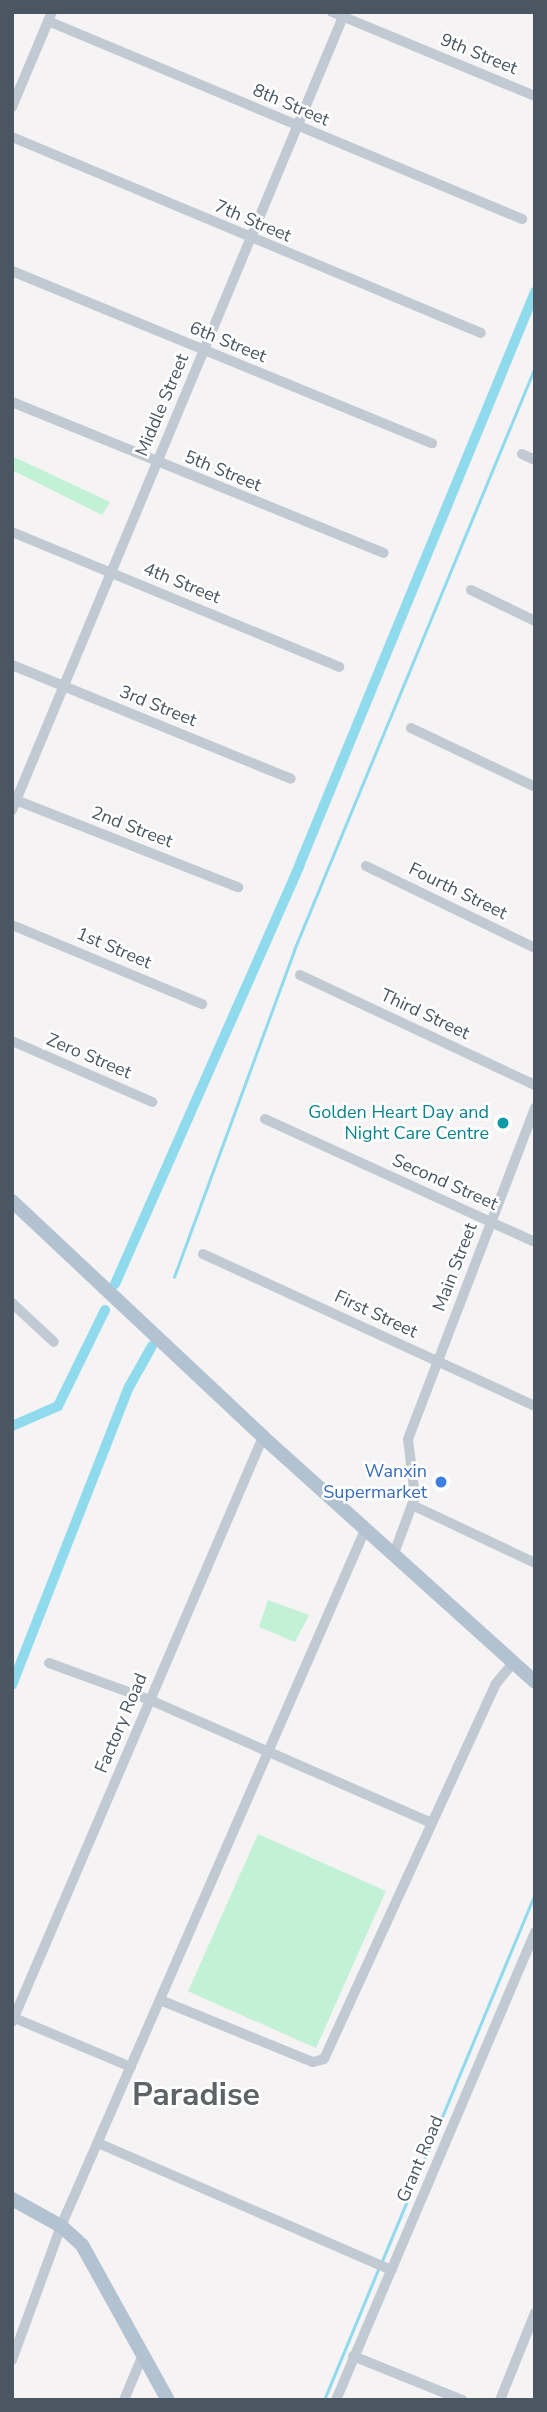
<!DOCTYPE html>
<html>
<head>
<meta charset="utf-8">
<style>
  body { margin:0 }
  #map { position:relative; width:547px; height:2412px; overflow:hidden; background:#f5f3f3; font-family:"Nunito Sans",sans-serif }
  div>[style] { position:absolute }
  .green>* { inset:0; background:#c3f1d5; transform-origin:0 0 }
  .stream>* { height:2.5px; margin:-1.25px; padding:0 1.25px; transform-origin:1.25px; border-radius:1.25px; background:#90daee }
  .canal>* { height:10px; margin:-5px; padding:0 5px; transform-origin:5px; border-radius:5px; background:#90daee }
  .minor>* { height:10px; margin:-5px; padding:0 5px; transform-origin:5px; border-radius:5px; background:#c1cad2 }
  .major>* { height:14px; margin:-7px; padding:0 7px; transform-origin:7px; border-radius:7px; background:#b3c2d1 }
  .dots>* { width:19px; height:19px; translate:-50% -50%; box-sizing:border-box; border:4px solid #fff; border-radius:50% }
  span { translate:-50% -50%; white-space:nowrap; text-align:center; line-height:1.15; -webkit-text-stroke:5px #fff; paint-order:stroke }
  .street-label { font-size:18px; color:#4a5661 }
  .culture-label { font-size:18px; color:#0d838f }
  .right { translate:-100% -50%; text-align:right }
  .shop-label { font-size:18px; color:#366cbe }
  .town-label { font-size:32px; color:#5f6368; font-weight:700 }
  .frame { position:absolute; inset:0; border:14px solid #4a5661; pointer-events:none }
</style>
</head>
<body>
<div id="map">
  <div class="green">
    <div style="clip-path:polygon(12px 456px,110px 502px,102px 515px,12px 470px)"></div>
    <div style="clip-path:polygon(268px 1600px,309px 1615px,295px 1642px,259px 1627px)"></div>
    <div style="left:258px;top:1834px;width:140px;height:172px;rotate:24deg"></div>
  </div>
  <div class="stream">
    <div style="left:174px;top:1277px;width:348px;rotate:-69.8deg"></div>
    <div style="left:294px;top:950px;width:631px;rotate:-67.54deg"></div>
    <div style="left:382px;top:2261px;width:399px;rotate:-67.4deg"></div>
    <div style="left:324px;top:2400px;width:144px;rotate:-67.5deg"></div>
  </div>
  <div class="canal">
    <div style="left:115px;top:1284px;width:457px;rotate:-66.2deg"></div>
    <div style="left:299px;top:866px;width:621px;rotate:-67.65deg"></div>
    <div style="left:12px;top:1426px;width:50px;rotate:-23.5deg"></div>
    <div style="left:58px;top:1406px;width:107px;rotate:-63.9deg"></div>
    <div style="left:12px;top:1685px;width:320px;rotate:-68.6deg"></div>
    <div style="left:129px;top:1387px;width:47px;rotate:-60.7deg"></div>
  </div>
  <div class="minor">
    <div style="left:332px;top:12px;width:220px;rotate:22.5deg"></div>
    <div style="left:48px;top:21px;width:514px;rotate:22.67deg"></div>
    <div style="left:12px;top:107px;width:103px;rotate:-67.2deg"></div>
    <div style="left:12px;top:137px;width:508px;rotate:22.68deg"></div>
    <div style="left:12px;top:271px;width:454px;rotate:22.3deg"></div>
    <div style="left:12px;top:402px;width:401px;rotate:22.1deg"></div>
    <div style="left:522px;top:454px;width:14px;rotate:25deg"></div>
    <div style="left:12px;top:532px;width:354px;rotate:22.4deg"></div>
    <div style="left:471px;top:590px;width:71px;rotate:25.8deg"></div>
    <div style="left:12px;top:665px;width:301px;rotate:22.2deg"></div>
    <div style="left:411px;top:728px;width:137px;rotate:25.4deg"></div>
    <div style="left:13px;top:799px;width:242px;rotate:21.4deg"></div>
    <div style="left:12px;top:810px;width:865px;rotate:-67.35deg"></div>
    <div style="left:366px;top:866px;width:188px;rotate:25.9deg"></div>
    <div style="left:12px;top:925px;width:206px;rotate:22.6deg"></div>
    <div style="left:300px;top:975px;width:259px;rotate:25.1deg"></div>
    <div style="left:12px;top:1041px;width:153px;rotate:23.5deg"></div>
    <div style="left:265px;top:1119px;width:297px;rotate:24.5deg"></div>
    <div style="left:203px;top:1254px;width:365px;rotate:24.6deg"></div>
    <div style="left:12px;top:1303px;width:57px;rotate:42.9deg"></div>
    <div style="left:412px;top:1505px;width:136px;rotate:25.2deg"></div>
    <div style="left:393px;top:1556px;width:63px;rotate:-69.6deg"></div>
    <div style="left:415px;top:1497px;width:58px;rotate:-96.9deg"></div>
    <div style="left:408px;top:1439px;width:355px;rotate:-69deg"></div>
    <div style="left:49px;top:1663px;width:108px;rotate:20.1deg"></div>
    <div style="left:150px;top:1700px;width:307px;rotate:23.6deg"></div>
    <div style="left:160px;top:2000px;width:165px;rotate:22.1deg"></div>
    <div style="left:313px;top:2062px;width:11px;rotate:-15deg"></div>
    <div style="left:324px;top:2059px;width:411px;rotate:-65.4deg"></div>
    <div style="left:495px;top:1685px;width:28px;rotate:-51deg"></div>
    <div style="left:12px;top:2017px;width:129px;rotate:22.8deg"></div>
    <div style="left:12px;top:2022px;width:637px;rotate:-66.78deg"></div>
    <div style="left:98px;top:2143px;width:320px;rotate:23.4deg"></div>
    <div style="left:353px;top:2356px;width:118px;rotate:22deg"></div>
    <div style="left:12px;top:2360px;width:143px;rotate:-69.9deg"></div>
    <div style="left:61px;top:2226px;width:759px;rotate:-66.41deg"></div>
    <div style="left:124px;top:2400px;width:47px;rotate:-67.3deg"></div>
    <div style="left:336px;top:2400px;width:509px;rotate:-66.96deg"></div>
    <div style="left:500px;top:2400px;width:94px;rotate:-68.1deg"></div>
  </div>
  <div class="major">
    <div style="left:12px;top:1201px;width:345px;rotate:43.2deg"></div>
    <div style="left:263px;top:1437px;width:366px;rotate:42deg"></div>
    <div style="left:12px;top:2199px;width:56px;rotate:28.9deg"></div>
    <div style="left:61px;top:2226px;width:28px;rotate:42deg"></div>
    <div style="left:82px;top:2245px;width:177px;rotate:61deg"></div>
  </div>
  <div class="dots">
    <div style="left:503px;top:1123px;background:#0f9aa8"></div>
    <div style="left:441px;top:1482px;background:#3f7fe0"></div>
  </div>
  <div class="street-label">
    <span style="left:479px;top:54px;rotate:22deg">9th Street</span>
    <span style="left:291px;top:105px;rotate:23deg">8th Street</span>
    <span style="left:253px;top:221px;rotate:23deg">7th Street</span>
    <span style="left:228px;top:342px;rotate:22deg">6th Street</span>
    <span style="left:162px;top:405px;rotate:-67deg">Middle Street</span>
    <span style="left:223px;top:471px;rotate:22deg">5th Street</span>
    <span style="left:182px;top:583px;rotate:22deg">4th Street</span>
    <span style="left:158px;top:706px;rotate:22deg">3rd Street</span>
    <span style="left:132px;top:827px;rotate:21deg">2nd Street</span>
    <span style="left:458px;top:891px;rotate:26deg">Fourth Street</span>
    <span style="left:114px;top:948px;rotate:23deg">1st Street</span>
    <span style="left:425px;top:1014px;rotate:25deg">Third Street</span>
    <span style="left:89px;top:1056px;rotate:23deg">Zero Street</span>
    <span style="left:445px;top:1182px;rotate:24deg">Second Street</span>
    <span style="left:455px;top:1267px;rotate:-69deg">Main Street</span>
    <span style="left:376px;top:1314px;rotate:25deg">First Street</span>
    <span style="left:121px;top:1723px;rotate:-67deg">Factory Road</span>
    <span style="left:420px;top:2159px;rotate:-67deg">Grant Road</span>
  </div>
  <div class="culture-label">
    <span class="right" style="left:489px;top:1123px">Golden Heart Day and<br>Night Care Centre</span>
  </div>
  <div class="shop-label">
    <span class="right" style="left:427px;top:1482px">Wanxin<br>Supermarket</span>
  </div>
  <div class="town-label">
    <span style="left:196px;top:2095px">Paradise</span>
  </div>
  <div class="frame"></div>
</div>
</body>
</html>
